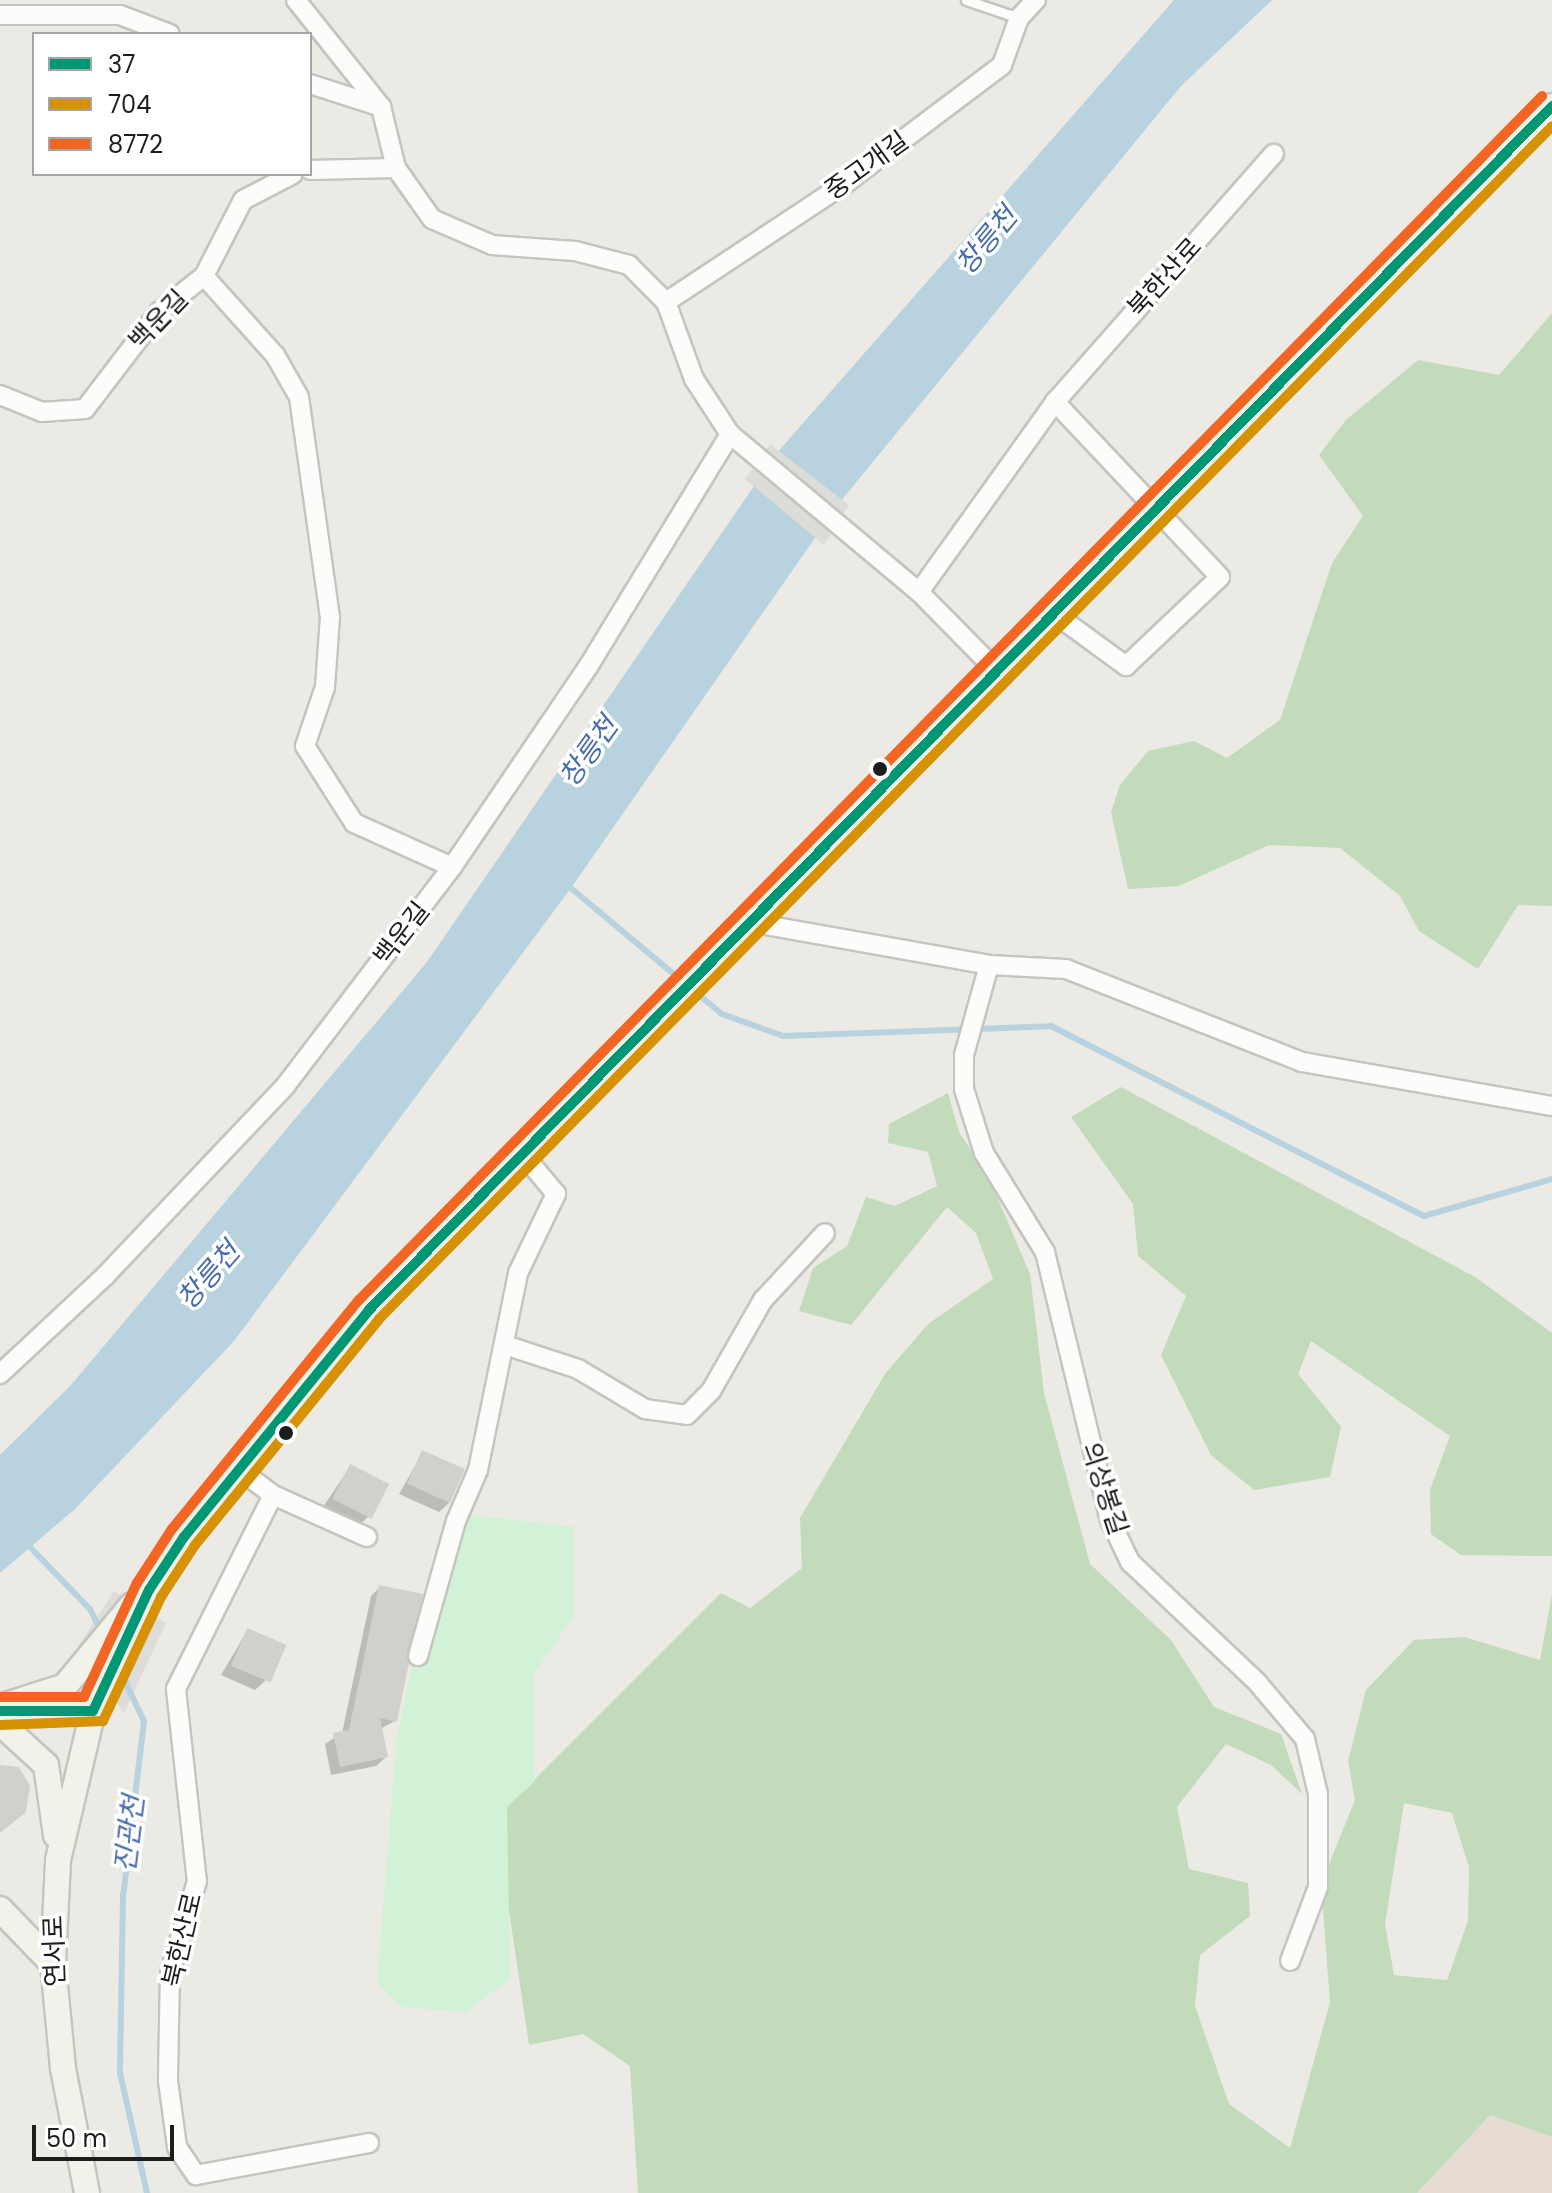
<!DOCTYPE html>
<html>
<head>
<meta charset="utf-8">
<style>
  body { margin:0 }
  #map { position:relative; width:1552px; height:2193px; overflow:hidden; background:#ebeae5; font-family:Poppins,"Noto Sans KR",sans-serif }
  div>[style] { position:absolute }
  .military>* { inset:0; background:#e6dcd4 }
  .forest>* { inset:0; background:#c2dbba }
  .park>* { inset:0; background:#d2f2d7 }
  .water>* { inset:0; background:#b8d2df }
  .pier>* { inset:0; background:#dcdcd9 }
  .shadow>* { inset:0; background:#0003 }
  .stream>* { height:6px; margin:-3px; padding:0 3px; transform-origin:3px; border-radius:3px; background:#b8d2df }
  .building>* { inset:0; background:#d2d0cc; transform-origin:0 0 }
  .roads { filter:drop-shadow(2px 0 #c4c4c1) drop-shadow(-2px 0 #c4c4c1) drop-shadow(0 2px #c4c4c1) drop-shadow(0 -2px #c4c4c1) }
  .service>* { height:9px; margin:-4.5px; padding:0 4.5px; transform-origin:4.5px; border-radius:4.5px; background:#fcfcfb }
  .minor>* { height:18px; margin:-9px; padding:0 9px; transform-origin:9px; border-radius:9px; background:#fcfcfb }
  .secondary>* { height:24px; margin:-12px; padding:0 12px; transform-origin:12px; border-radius:12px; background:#f1f2e9 }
  .bus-1>* { height:10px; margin:-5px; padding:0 5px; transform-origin:5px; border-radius:5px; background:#009775 }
  .bus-2>* { height:10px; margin:-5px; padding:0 5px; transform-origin:5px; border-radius:5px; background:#d69104 }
  .bus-3>* { height:10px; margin:-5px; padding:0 5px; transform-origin:5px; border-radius:5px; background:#f26522 }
  .dots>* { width:22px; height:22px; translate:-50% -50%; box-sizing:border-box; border:4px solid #fff; border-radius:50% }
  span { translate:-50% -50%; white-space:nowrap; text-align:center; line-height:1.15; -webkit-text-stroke:7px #fff; paint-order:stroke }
  .street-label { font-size:26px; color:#1d1d1d }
  .water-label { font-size:28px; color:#496dac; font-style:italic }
  .legend { position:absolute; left:32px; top:32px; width:280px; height:144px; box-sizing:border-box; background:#fff; border:2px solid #a5a5a5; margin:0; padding:10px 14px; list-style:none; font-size:24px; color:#1d1d1d }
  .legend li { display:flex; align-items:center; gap:16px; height:40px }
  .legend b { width:40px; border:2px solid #a5a5a5 }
  .scale { position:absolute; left:32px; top:2125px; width:142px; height:36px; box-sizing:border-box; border:4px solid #1d1d1d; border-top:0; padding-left:10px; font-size:24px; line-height:28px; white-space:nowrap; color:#1d1d1d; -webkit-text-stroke:6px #fff; paint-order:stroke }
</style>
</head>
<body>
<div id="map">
  <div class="military">
    <div style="clip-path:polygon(1490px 2115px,1552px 2137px,1552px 2193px,1417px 2193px)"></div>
  </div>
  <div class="forest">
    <div style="clip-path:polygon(1552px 313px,1552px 906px,1518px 905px,1478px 969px,1419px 931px,1400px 896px,1340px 848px,1269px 845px,1179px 886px,1128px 889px,1111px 812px,1120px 785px,1148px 751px,1194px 741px,1227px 758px,1280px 720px,1332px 563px,1363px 516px,1319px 455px,1346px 420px,1418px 360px,1499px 375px)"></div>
    <div style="clip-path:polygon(1121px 1087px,1475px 1277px,1552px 1333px,1552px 1556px,1461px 1555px,1431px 1534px,1430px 1490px,1450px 1436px,1311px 1341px,1298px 1374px,1341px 1427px,1330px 1477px,1254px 1490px,1211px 1455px,1161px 1355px,1186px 1296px,1138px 1256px,1133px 1204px,1071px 1117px)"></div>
    <div style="clip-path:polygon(evenodd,948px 1093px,959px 1132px,989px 1178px,1030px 1274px,1044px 1393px,1090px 1564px,1171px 1640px,1214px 1707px,1281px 1734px,1302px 1794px,1271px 1765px,1226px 1744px,1177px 1807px,1189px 1869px,1248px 1883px,1250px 1916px,1200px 1955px,1195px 2006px,1229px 2104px,1290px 2148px,1330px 2002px,1321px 1884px,1355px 1800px,1348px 1761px,1366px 1690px,1414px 1640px,1464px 1637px,1540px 1660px,1552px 1595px,1552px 2137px,1490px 2115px,1417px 2193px,638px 2193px,630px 2066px,583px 2034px,529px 2045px,504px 1877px,507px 1807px,721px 1593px,750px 1608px,802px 1568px,800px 1518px,885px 1374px,928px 1324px,993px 1279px,976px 1233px,947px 1207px,851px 1325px,799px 1311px,813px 1268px,847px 1246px,866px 1197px,895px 1206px,937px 1186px,928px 1152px,888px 1143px,889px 1124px,948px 1093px,1404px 1803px,1452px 1813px,1469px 1867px,1468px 1921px,1447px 1980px,1394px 1975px,1385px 1924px,1404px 1803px)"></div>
  </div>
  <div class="park">
    <div style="clip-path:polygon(471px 1515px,574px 1527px,574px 1616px,533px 1675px,535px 1781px,507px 1807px,510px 1979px,466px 2012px,402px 2007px,377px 1983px,397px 1736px,443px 1525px)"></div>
  </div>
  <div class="water">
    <div style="clip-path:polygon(1174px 0,1272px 0,1181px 86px,840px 502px,571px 888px,234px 1341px,75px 1509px,0 1573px,0 1455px,71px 1385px,427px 962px,776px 454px)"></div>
  </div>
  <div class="pier">
    <div style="clip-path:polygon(770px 444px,849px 505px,824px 545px,745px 479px)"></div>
    <div style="clip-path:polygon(114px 1591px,166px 1623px,124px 1713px,79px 1645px)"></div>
  </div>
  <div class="shadow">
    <div style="clip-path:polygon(423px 1452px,449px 1503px,439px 1512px,399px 1494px)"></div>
    <div style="clip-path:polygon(350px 1467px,369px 1516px,359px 1525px,323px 1507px)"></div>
    <div style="clip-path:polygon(380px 1587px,395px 1721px,380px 1729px,386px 1757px,376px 1766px,331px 1775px,325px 1744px,342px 1733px,371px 1596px)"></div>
    <div style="clip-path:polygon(247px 1631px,265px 1681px,255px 1690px,221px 1675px)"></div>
  </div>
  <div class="stream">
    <div style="left:566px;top:884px;width:153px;rotate:39.9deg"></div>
    <div style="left:692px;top:989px;width:39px;rotate:40deg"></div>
    <div style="left:722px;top:1014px;width:65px;rotate:19.8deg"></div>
    <div style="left:783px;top:1036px;width:268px;rotate:-2.1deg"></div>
    <div style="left:1051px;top:1026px;width:419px;rotate:27deg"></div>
    <div style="left:1424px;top:1216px;width:133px;rotate:-16.1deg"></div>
    <div style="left:26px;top:1543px;width:92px;rotate:45.9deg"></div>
    <div style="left:90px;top:1609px;width:25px;rotate:64deg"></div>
    <div style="left:120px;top:1671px;width:55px;rotate:64.4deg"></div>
    <div style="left:144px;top:1721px;width:176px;rotate:96.8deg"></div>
    <div style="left:123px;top:1896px;width:177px;rotate:91deg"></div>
    <div style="left:120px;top:2073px;width:123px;rotate:77.3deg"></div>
  </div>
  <div class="building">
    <div style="left:422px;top:1450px;width:47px;height:37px;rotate:24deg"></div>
    <div style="left:350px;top:1464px;width:44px;height:39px;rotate:27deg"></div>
    <div style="clip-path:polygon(379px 1585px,423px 1594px,397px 1722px,380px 1718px,388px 1757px,340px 1767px,333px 1733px,349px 1730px)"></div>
    <div style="left:247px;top:1628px;width:43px;height:41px;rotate:23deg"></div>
    <div style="clip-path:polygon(0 1765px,19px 1767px,30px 1786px,26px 1812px,0 1833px)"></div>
  </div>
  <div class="roads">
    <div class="service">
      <div style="left:966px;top:0;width:56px;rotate:18.8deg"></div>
    </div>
    <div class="minor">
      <div style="left:296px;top:0;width:137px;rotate:51.5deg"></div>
      <div style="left:381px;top:107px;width:63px;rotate:76.2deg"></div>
      <div style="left:396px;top:168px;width:62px;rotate:54.8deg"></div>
      <div style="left:432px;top:219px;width:65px;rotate:23.4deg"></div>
      <div style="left:492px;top:245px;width:83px;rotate:4.1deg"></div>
      <div style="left:575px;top:251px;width:56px;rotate:14.5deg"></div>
      <div style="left:629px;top:265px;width:52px;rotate:45deg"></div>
      <div style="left:666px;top:302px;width:82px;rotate:70deg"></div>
      <div style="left:694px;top:379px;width:66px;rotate:56.8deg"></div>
      <div style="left:730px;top:434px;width:246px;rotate:39.9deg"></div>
      <div style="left:919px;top:592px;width:110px;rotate:45.4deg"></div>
      <div style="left:0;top:15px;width:120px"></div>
      <div style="left:120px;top:15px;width:53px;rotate:20.8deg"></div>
      <div style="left:310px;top:84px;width:75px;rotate:17.9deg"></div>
      <div style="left:310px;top:170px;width:86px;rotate:-1.3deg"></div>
      <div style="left:204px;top:276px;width:106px;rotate:48.1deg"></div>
      <div style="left:275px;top:355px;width:48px;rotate:60.3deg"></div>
      <div style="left:299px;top:397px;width:222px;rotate:82deg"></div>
      <div style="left:330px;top:617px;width:70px;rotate:94.1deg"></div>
      <div style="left:325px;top:687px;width:62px;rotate:108.7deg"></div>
      <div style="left:305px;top:746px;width:91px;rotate:57.5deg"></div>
      <div style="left:354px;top:823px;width:107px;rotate:24.2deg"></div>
      <div style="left:666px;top:302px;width:217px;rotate:-33.5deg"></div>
      <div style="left:847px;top:182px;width:194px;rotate:-37deg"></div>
      <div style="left:1002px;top:65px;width:50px;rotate:-70.1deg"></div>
      <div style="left:1019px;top:18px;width:25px;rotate:-47deg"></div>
      <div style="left:0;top:395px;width:45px;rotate:22deg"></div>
      <div style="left:42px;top:412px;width:43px;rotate:-4deg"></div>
      <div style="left:85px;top:409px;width:123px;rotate:-52.6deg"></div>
      <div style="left:160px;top:311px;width:56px;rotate:-38.5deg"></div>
      <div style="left:204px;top:276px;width:85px;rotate:-62.8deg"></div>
      <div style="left:243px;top:200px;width:56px;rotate:-27.5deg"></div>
      <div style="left:919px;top:592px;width:234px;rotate:-54.4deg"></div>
      <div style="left:1055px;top:402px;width:331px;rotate:-48.6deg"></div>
      <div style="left:1052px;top:612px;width:92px;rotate:36.1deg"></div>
      <div style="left:1126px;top:666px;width:129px;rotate:-43.4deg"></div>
      <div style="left:1220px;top:577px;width:241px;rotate:-133.3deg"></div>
      <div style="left:754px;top:923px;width:239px;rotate:10.1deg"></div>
      <div style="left:989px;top:965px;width:77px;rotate:3deg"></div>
      <div style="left:1066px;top:969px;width:254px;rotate:21.5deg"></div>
      <div style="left:1302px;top:1062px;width:254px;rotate:10deg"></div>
      <div style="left:989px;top:965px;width:93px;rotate:105.5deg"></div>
      <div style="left:964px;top:1055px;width:34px;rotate:90deg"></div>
      <div style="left:964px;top:1089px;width:67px;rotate:72.6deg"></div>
      <div style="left:984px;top:1153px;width:116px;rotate:58.4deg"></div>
      <div style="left:1045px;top:1252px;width:276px;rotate:76.4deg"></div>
      <div style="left:1110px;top:1520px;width:47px;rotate:64.5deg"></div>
      <div style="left:1130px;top:1562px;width:173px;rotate:43.4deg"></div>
      <div style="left:1256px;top:1681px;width:76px;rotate:49.8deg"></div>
      <div style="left:1305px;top:1739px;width:57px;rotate:76.7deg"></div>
      <div style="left:1318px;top:1794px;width:93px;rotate:90deg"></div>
      <div style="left:1318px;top:1887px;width:79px;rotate:110.7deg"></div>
      <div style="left:505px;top:1345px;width:77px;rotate:18.2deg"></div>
      <div style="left:578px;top:1369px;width:78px;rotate:30.8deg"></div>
      <div style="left:645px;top:1409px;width:42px;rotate:8.1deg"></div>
      <div style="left:687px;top:1415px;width:34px;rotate:-45deg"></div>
      <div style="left:711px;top:1391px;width:105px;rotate:-60.3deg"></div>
      <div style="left:763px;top:1300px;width:91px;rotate:-47.2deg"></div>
      <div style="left:0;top:1374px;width:144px;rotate:-43deg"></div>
      <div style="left:105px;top:1276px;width:263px;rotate:-46.5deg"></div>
      <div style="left:286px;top:1085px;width:274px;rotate:-52.7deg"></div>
      <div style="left:452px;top:867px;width:242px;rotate:-55.8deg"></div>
      <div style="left:588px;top:667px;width:273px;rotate:-58.6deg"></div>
      <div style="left:236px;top:1467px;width:46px;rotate:37.1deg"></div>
      <div style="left:273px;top:1495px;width:217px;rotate:116.6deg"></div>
      <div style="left:176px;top:1689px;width:193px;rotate:83.8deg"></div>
      <div style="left:197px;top:1881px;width:95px;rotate:106.5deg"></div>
      <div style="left:170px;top:1972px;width:109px;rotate:91.1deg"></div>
      <div style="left:168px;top:2081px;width:67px;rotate:82.2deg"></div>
      <div style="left:177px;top:2147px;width:34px;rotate:56deg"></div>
      <div style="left:196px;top:2175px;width:176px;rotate:-10.5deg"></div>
      <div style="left:273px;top:1495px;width:103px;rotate:24.1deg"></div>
      <div style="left:418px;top:1656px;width:140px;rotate:-74.3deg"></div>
      <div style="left:456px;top:1521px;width:56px;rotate:-66.7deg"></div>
      <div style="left:478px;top:1470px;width:201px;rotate:-78.5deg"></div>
      <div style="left:518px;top:1273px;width:88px;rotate:-64.3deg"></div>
      <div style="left:556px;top:1194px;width:53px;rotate:-129.7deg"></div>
    </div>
    <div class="secondary">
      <div style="left:0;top:1707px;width:68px;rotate:-17.9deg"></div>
      <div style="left:65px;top:1686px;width:105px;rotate:-50.4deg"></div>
      <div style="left:20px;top:1711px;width:73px"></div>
      <div style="left:0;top:1723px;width:62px;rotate:42.4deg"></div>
      <div style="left:46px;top:1765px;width:71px;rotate:81.9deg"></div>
      <div style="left:0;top:1909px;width:76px;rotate:46.1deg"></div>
      <div style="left:87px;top:2193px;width:127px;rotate:-100.9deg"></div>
      <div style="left:63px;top:2068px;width:104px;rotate:-95.5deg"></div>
      <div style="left:53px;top:1964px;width:104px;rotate:-87.2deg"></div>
      <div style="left:58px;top:1860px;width:153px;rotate:-76.8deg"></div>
      <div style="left:93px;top:1711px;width:133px;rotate:-65.2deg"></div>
      <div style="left:149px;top:1590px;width:64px;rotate:-56.6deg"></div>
      <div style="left:184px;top:1537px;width:293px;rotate:-50.8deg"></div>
      <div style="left:369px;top:1310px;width:1688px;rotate:-45.5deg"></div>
    </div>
  </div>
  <div class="bus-1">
    <div style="left:0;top:1711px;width:93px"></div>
    <div style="left:93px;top:1711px;width:133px;rotate:-65.2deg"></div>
    <div style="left:149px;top:1590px;width:64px;rotate:-56.6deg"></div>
    <div style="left:184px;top:1537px;width:293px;rotate:-50.8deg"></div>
    <div style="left:369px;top:1310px;width:1688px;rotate:-45.5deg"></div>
  </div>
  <div class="bus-2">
    <div style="left:0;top:1725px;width:103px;rotate:-2.2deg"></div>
    <div style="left:103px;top:1721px;width:137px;rotate:-64.9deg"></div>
    <div style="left:161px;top:1597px;width:62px;rotate:-56.8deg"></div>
    <div style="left:195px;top:1545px;width:291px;rotate:-50.8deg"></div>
    <div style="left:379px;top:1319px;width:1673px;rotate:-45.48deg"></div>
  </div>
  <div class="bus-3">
    <div style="left:0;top:1697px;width:84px"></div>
    <div style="left:84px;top:1697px;width:126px;rotate:-65.1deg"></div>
    <div style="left:137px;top:1583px;width:64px;rotate:-57.1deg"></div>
    <div style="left:172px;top:1529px;width:296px;rotate:-50.8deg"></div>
    <div style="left:359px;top:1300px;width:1688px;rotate:-45.5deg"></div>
  </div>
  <div class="dots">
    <div style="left:880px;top:769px;background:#1d1d1d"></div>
    <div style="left:286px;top:1433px;background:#1d1d1d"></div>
  </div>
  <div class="street-label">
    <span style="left:867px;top:166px;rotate:-36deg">중고개길</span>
    <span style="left:1165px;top:278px;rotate:-48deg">북한산로</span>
    <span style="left:159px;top:320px;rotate:-46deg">백운길</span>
    <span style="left:402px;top:934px;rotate:-52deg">백운길</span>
    <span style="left:1104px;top:1489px;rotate:72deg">의상봉길</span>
    <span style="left:183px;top:1940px;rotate:-77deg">북한산로</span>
    <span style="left:55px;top:1951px;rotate:-92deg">연서로</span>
  </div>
  <div class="water-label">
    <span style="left:987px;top:241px;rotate:-50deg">창릉천</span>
    <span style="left:589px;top:752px;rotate:-54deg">창릉천</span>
    <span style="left:209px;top:1276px;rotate:-49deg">창릉천</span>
    <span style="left:130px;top:1834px;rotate:-83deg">진관천</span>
  </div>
  <ul class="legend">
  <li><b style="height:10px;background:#009775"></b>37</li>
  <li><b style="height:10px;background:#d69104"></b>704</li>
  <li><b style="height:10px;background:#f26522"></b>8772</li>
  </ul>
  <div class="scale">50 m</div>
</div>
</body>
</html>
